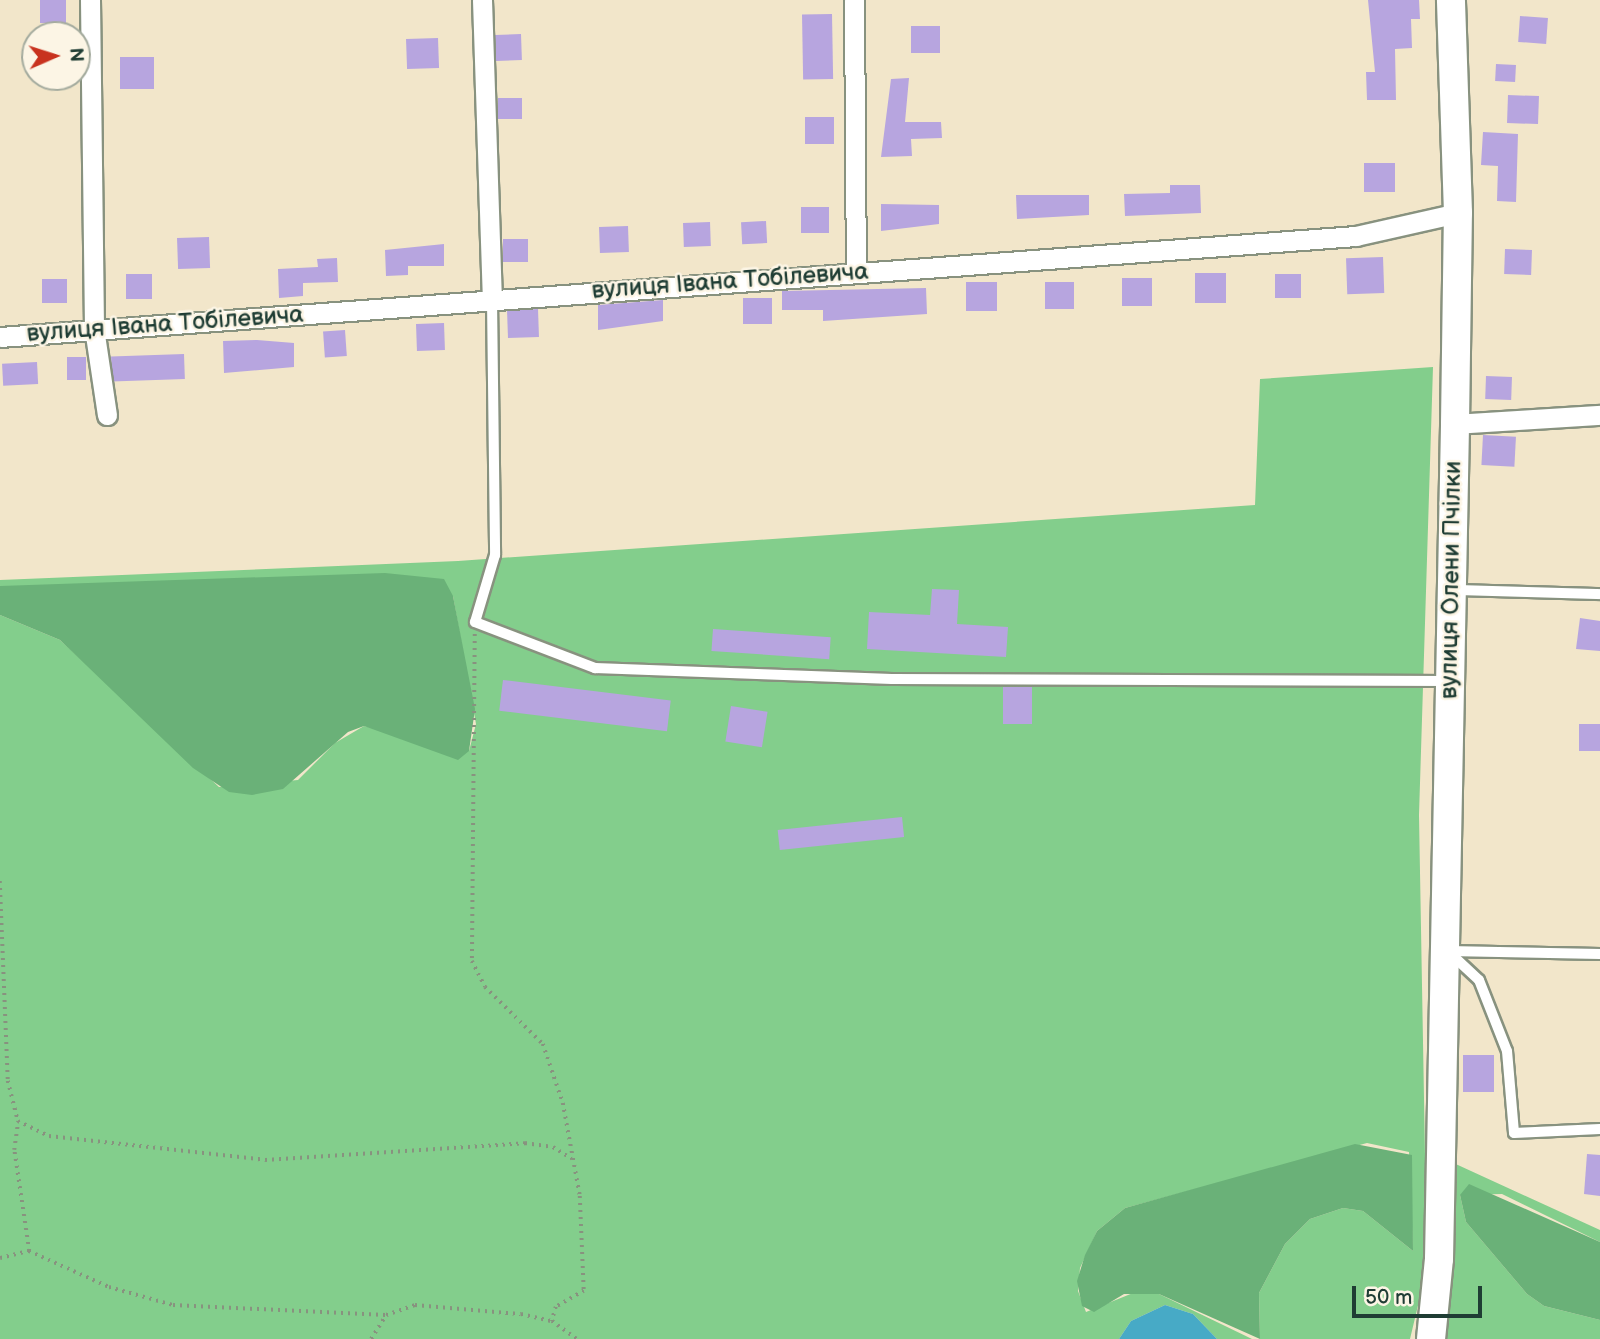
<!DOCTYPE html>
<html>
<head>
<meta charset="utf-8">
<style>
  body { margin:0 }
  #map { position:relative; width:1600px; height:1339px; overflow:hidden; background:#f2e6ca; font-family:"Balsamiq Sans",sans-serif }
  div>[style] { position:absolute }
  .green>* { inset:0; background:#83ce8c }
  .forest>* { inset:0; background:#6ab178 }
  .water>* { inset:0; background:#47aac6 }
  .building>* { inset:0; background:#b7a5df; transform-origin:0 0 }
  .path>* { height:3.5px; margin-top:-1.75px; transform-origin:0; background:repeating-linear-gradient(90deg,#88927f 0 2px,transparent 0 7px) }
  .roads { filter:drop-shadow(2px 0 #88927f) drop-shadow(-2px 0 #88927f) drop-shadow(0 2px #88927f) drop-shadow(0 -2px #88927f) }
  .lane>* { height:10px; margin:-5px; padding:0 5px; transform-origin:5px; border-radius:5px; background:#fff }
  .street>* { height:19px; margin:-9.5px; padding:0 9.5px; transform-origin:9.5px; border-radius:9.5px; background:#fff }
  .secondary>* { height:28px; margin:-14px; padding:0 14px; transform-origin:14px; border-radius:14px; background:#fff }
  span { translate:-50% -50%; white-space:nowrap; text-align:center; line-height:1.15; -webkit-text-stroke:5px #fcf5e5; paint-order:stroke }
  .street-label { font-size:24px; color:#1f3d34 }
  .north { position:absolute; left:21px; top:21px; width:70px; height:70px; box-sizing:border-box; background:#fcf5e5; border:2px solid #a4ab9e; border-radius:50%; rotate:87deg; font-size:19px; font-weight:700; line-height:28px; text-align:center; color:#1f3d34 }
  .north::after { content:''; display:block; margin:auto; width:24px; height:32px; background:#c8321e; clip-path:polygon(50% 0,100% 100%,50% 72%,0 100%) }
  .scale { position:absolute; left:1352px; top:1286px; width:130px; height:32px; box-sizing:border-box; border:4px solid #1f3d34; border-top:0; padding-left:9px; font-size:21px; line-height:24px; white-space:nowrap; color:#1f3d34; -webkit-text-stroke:5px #fcf5e5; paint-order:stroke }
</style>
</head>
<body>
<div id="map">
  <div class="green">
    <div style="clip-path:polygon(1433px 367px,1419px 815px,1427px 1268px,1410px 1339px,1260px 1339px,1259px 1293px,1285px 1244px,1310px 1219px,1343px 1208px,1363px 1211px,1413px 1251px,1409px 1152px,1367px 1143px,1125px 1208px,1097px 1231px,1080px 1268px,1078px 1291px,1086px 1312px,1138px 1291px,1159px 1294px,1252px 1339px,1217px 1339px,1193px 1314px,1165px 1305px,1131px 1321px,1119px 1339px,0 1339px,0 615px,60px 640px,219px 787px,298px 780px,335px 743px,364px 726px,469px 751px,476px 724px,453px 596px,0 586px,0 580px,458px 561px,1255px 505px,1260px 379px)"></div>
    <div style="clip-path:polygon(1447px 1160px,1600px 1230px,1600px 1242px,1502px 1194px,1460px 1195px,1466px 1222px,1527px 1294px,1544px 1306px,1600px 1320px,1600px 1339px,1436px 1339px)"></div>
  </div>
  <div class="forest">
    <div style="clip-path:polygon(385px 573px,444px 579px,453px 596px,475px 709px,469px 751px,458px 760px,364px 726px,348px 732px,283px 789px,252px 795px,229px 792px,193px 768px,60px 640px,0 615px,0 586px)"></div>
    <div style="clip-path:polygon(1355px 1144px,1412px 1155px,1413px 1251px,1363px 1211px,1343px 1208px,1310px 1219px,1285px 1244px,1259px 1293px,1260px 1339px,1159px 1294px,1124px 1294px,1094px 1312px,1082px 1306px,1077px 1281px,1085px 1255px,1097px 1231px,1125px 1208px)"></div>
    <div style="clip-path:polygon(1469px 1184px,1600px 1242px,1600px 1320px,1544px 1306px,1527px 1294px,1466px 1222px,1460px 1195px)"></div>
  </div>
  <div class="water">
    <div style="clip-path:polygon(1165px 1305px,1193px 1314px,1217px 1339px,1119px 1339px,1131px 1321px)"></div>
  </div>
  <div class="building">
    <div style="left:40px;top:0;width:26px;height:23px"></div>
    <div style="clip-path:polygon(1368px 0,1419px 0,1420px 19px,1411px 19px,1412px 48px,1395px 49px,1396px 100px,1367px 100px,1366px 72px,1375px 72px)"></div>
    <div style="left:832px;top:14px;width:65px;height:30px;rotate:89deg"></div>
    <div style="left:1520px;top:16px;width:28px;height:26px;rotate:4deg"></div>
    <div style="left:911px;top:26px;width:29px;height:27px"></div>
    <div style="left:521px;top:34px;width:26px;height:26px;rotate:88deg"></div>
    <div style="left:438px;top:38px;width:30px;height:32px;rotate:88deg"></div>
    <div style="left:154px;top:57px;width:32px;height:34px;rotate:90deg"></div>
    <div style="left:1496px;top:64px;width:20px;height:17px;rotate:3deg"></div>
    <div style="clip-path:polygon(909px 78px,905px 122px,941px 122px,942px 138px,911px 139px,912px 156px,881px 157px,891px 79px)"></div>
    <div style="left:1508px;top:95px;width:31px;height:28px;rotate:2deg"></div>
    <div style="left:522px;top:98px;width:21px;height:24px;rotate:90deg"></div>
    <div style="left:805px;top:117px;width:29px;height:27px"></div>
    <div style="clip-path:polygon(1483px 132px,1518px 134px,1516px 202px,1497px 201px,1498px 166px,1481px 165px)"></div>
    <div style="left:1395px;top:163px;width:29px;height:31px;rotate:90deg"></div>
    <div style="clip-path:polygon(1170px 185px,1200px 185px,1201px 213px,1125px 216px,1124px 194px,1170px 193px)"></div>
    <div style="clip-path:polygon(1016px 195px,1089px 195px,1089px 215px,1017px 219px)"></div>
    <div style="clip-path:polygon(881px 204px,939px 205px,939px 224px,881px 231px)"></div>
    <div style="left:801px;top:207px;width:28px;height:26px"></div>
    <div style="left:766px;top:221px;width:22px;height:25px;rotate:87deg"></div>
    <div style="left:710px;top:222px;width:24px;height:27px;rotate:88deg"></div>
    <div style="left:628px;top:226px;width:26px;height:29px;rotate:88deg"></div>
    <div style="left:209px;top:237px;width:31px;height:32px;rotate:88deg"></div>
    <div style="left:528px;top:239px;width:23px;height:25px;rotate:90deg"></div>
    <div style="clip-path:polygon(444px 244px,444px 266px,408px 266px,408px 275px,386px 276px,385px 250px)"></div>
    <div style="left:1505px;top:249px;width:27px;height:25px;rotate:2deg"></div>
    <div style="left:1383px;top:257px;width:36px;height:37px;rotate:88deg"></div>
    <div style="clip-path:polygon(337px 258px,338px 282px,303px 283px,303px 296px,279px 298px,278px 269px,318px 267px,317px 259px)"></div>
    <div style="left:1195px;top:273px;width:31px;height:30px"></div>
    <div style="left:126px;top:274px;width:26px;height:25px"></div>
    <div style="left:1301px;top:274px;width:24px;height:26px;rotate:90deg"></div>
    <div style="left:1152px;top:278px;width:28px;height:30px;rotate:90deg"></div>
    <div style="left:42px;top:279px;width:25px;height:24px"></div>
    <div style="left:966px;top:282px;width:31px;height:29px"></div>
    <div style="left:1074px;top:282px;width:27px;height:29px;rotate:90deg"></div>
    <div style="clip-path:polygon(926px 288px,927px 314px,823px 321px,823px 310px,782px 310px,782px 291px)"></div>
    <div style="left:772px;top:298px;width:26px;height:29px;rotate:90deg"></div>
    <div style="clip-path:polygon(663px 300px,663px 321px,598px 330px,598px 305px)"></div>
    <div style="left:538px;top:309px;width:28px;height:31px;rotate:88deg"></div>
    <div style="left:444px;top:323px;width:27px;height:28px;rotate:88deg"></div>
    <div style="left:345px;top:330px;width:26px;height:22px;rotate:86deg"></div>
    <div style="clip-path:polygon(257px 340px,294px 343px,294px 367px,224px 373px,223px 341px)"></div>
    <div style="left:184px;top:354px;width:25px;height:73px;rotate:88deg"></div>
    <div style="left:67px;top:357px;width:19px;height:23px"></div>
    <div style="left:37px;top:362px;width:22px;height:35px;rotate:87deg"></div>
    <div style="left:1486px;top:376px;width:26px;height:23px;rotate:2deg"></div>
    <div style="left:1483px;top:435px;width:33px;height:30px;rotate:3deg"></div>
    <div style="clip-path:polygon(932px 589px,959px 590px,957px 624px,1008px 627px,1006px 657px,867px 649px,869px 612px,930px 615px)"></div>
    <div style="clip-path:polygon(1580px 618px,1600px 621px,1600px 651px,1576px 649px)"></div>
    <div style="left:713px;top:629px;width:118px;height:22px;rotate:4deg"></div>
    <div style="left:503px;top:680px;width:169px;height:31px;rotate:7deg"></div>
    <div style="left:1003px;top:687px;width:29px;height:37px"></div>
    <div style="left:731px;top:706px;width:37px;height:36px;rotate:9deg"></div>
    <div style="left:1579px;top:724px;width:21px;height:27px"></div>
    <div style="left:902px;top:817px;width:20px;height:125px;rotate:84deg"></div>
    <div style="left:1494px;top:1055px;width:37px;height:31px;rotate:90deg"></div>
    <div style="clip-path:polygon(1587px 1154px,1600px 1155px,1600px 1196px,1584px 1194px)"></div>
  </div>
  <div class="path">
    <div style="left:475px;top:634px;width:327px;rotate:90.5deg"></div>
    <div style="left:472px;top:961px;width:29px;rotate:63deg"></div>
    <div style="left:485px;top:987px;width:81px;rotate:44.5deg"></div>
    <div style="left:543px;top:1044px;width:62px;rotate:71.3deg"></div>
    <div style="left:563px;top:1103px;width:95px;rotate:79.6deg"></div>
    <div style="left:580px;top:1196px;width:95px;rotate:87.6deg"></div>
    <div style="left:584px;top:1291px;width:32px;rotate:150deg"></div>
    <div style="left:556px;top:1307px;width:15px;rotate:106deg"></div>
    <div style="left:0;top:881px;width:200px;rotate:87.7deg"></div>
    <div style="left:8px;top:1081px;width:41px;rotate:76deg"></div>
    <div style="left:18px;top:1121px;width:34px;rotate:26deg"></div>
    <div style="left:49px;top:1136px;width:217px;rotate:6.3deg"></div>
    <div style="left:265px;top:1160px;width:261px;rotate:-3.7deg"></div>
    <div style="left:525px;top:1143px;width:28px;rotate:8deg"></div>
    <div style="left:553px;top:1147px;width:22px;rotate:32deg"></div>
    <div style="left:29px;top:1251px;width:88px;rotate:24.2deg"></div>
    <div style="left:109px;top:1287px;width:66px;rotate:15.7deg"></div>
    <div style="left:173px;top:1305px;width:213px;rotate:2.7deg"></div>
    <div style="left:0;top:1258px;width:30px;rotate:-14deg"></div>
    <div style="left:29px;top:1251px;width:102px;rotate:-98.4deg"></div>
    <div style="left:14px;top:1150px;width:29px;rotate:-82deg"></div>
    <div style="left:371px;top:1339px;width:28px;rotate:-58deg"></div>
    <div style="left:386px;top:1315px;width:31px;rotate:-19deg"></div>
    <div style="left:415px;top:1305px;width:106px;rotate:4.9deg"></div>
    <div style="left:521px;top:1314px;width:32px;rotate:13deg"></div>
    <div style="left:552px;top:1321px;width:31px;rotate:36deg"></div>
  </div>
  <div class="roads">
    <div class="lane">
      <div style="left:492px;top:300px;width:255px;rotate:89.3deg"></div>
      <div style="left:495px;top:555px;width:70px;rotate:106.6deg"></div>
      <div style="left:475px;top:622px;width:129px;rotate:21deg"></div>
      <div style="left:595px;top:668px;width:297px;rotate:2.1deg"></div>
      <div style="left:892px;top:679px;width:557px;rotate:0.21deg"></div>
      <div style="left:1454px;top:590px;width:146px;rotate:1.6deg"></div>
      <div style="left:1448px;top:951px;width:152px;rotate:1.1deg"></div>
      <div style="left:1451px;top:954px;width:38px;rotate:43deg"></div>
      <div style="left:1479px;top:980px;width:76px;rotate:68.5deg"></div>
      <div style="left:1507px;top:1051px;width:82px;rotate:85.1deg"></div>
      <div style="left:1514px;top:1133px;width:86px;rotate:-2.7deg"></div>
    </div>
    <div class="street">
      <div style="left:90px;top:0;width:328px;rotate:89.3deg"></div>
      <div style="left:94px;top:328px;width:88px;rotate:81.5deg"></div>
      <div style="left:482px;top:0;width:299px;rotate:88.1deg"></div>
      <div style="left:854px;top:0;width:272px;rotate:89.6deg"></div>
      <div style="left:0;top:337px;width:1360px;rotate:-4.26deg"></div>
      <div style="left:1356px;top:236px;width:105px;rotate:-12.7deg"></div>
      <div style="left:1455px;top:424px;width:145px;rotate:-3.6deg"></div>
    </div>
    <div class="secondary">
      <div style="left:1431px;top:1339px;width:80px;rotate:-84.3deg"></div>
      <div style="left:1439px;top:1259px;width:835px;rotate:-88.9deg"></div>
      <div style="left:1455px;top:424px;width:211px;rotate:-89.2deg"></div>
      <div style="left:1458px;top:213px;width:213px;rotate:-91.9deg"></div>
    </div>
  </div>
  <div class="street-label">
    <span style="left:730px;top:281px;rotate:-4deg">вулиця Івана Тобілевича</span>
    <span style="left:165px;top:324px;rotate:-4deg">вулиця Івана Тобілевича</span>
    <span style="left:1451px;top:580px;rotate:-89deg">вулиця Олени Пчілки</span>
  </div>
  <div class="north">N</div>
  <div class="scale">50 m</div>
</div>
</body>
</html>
